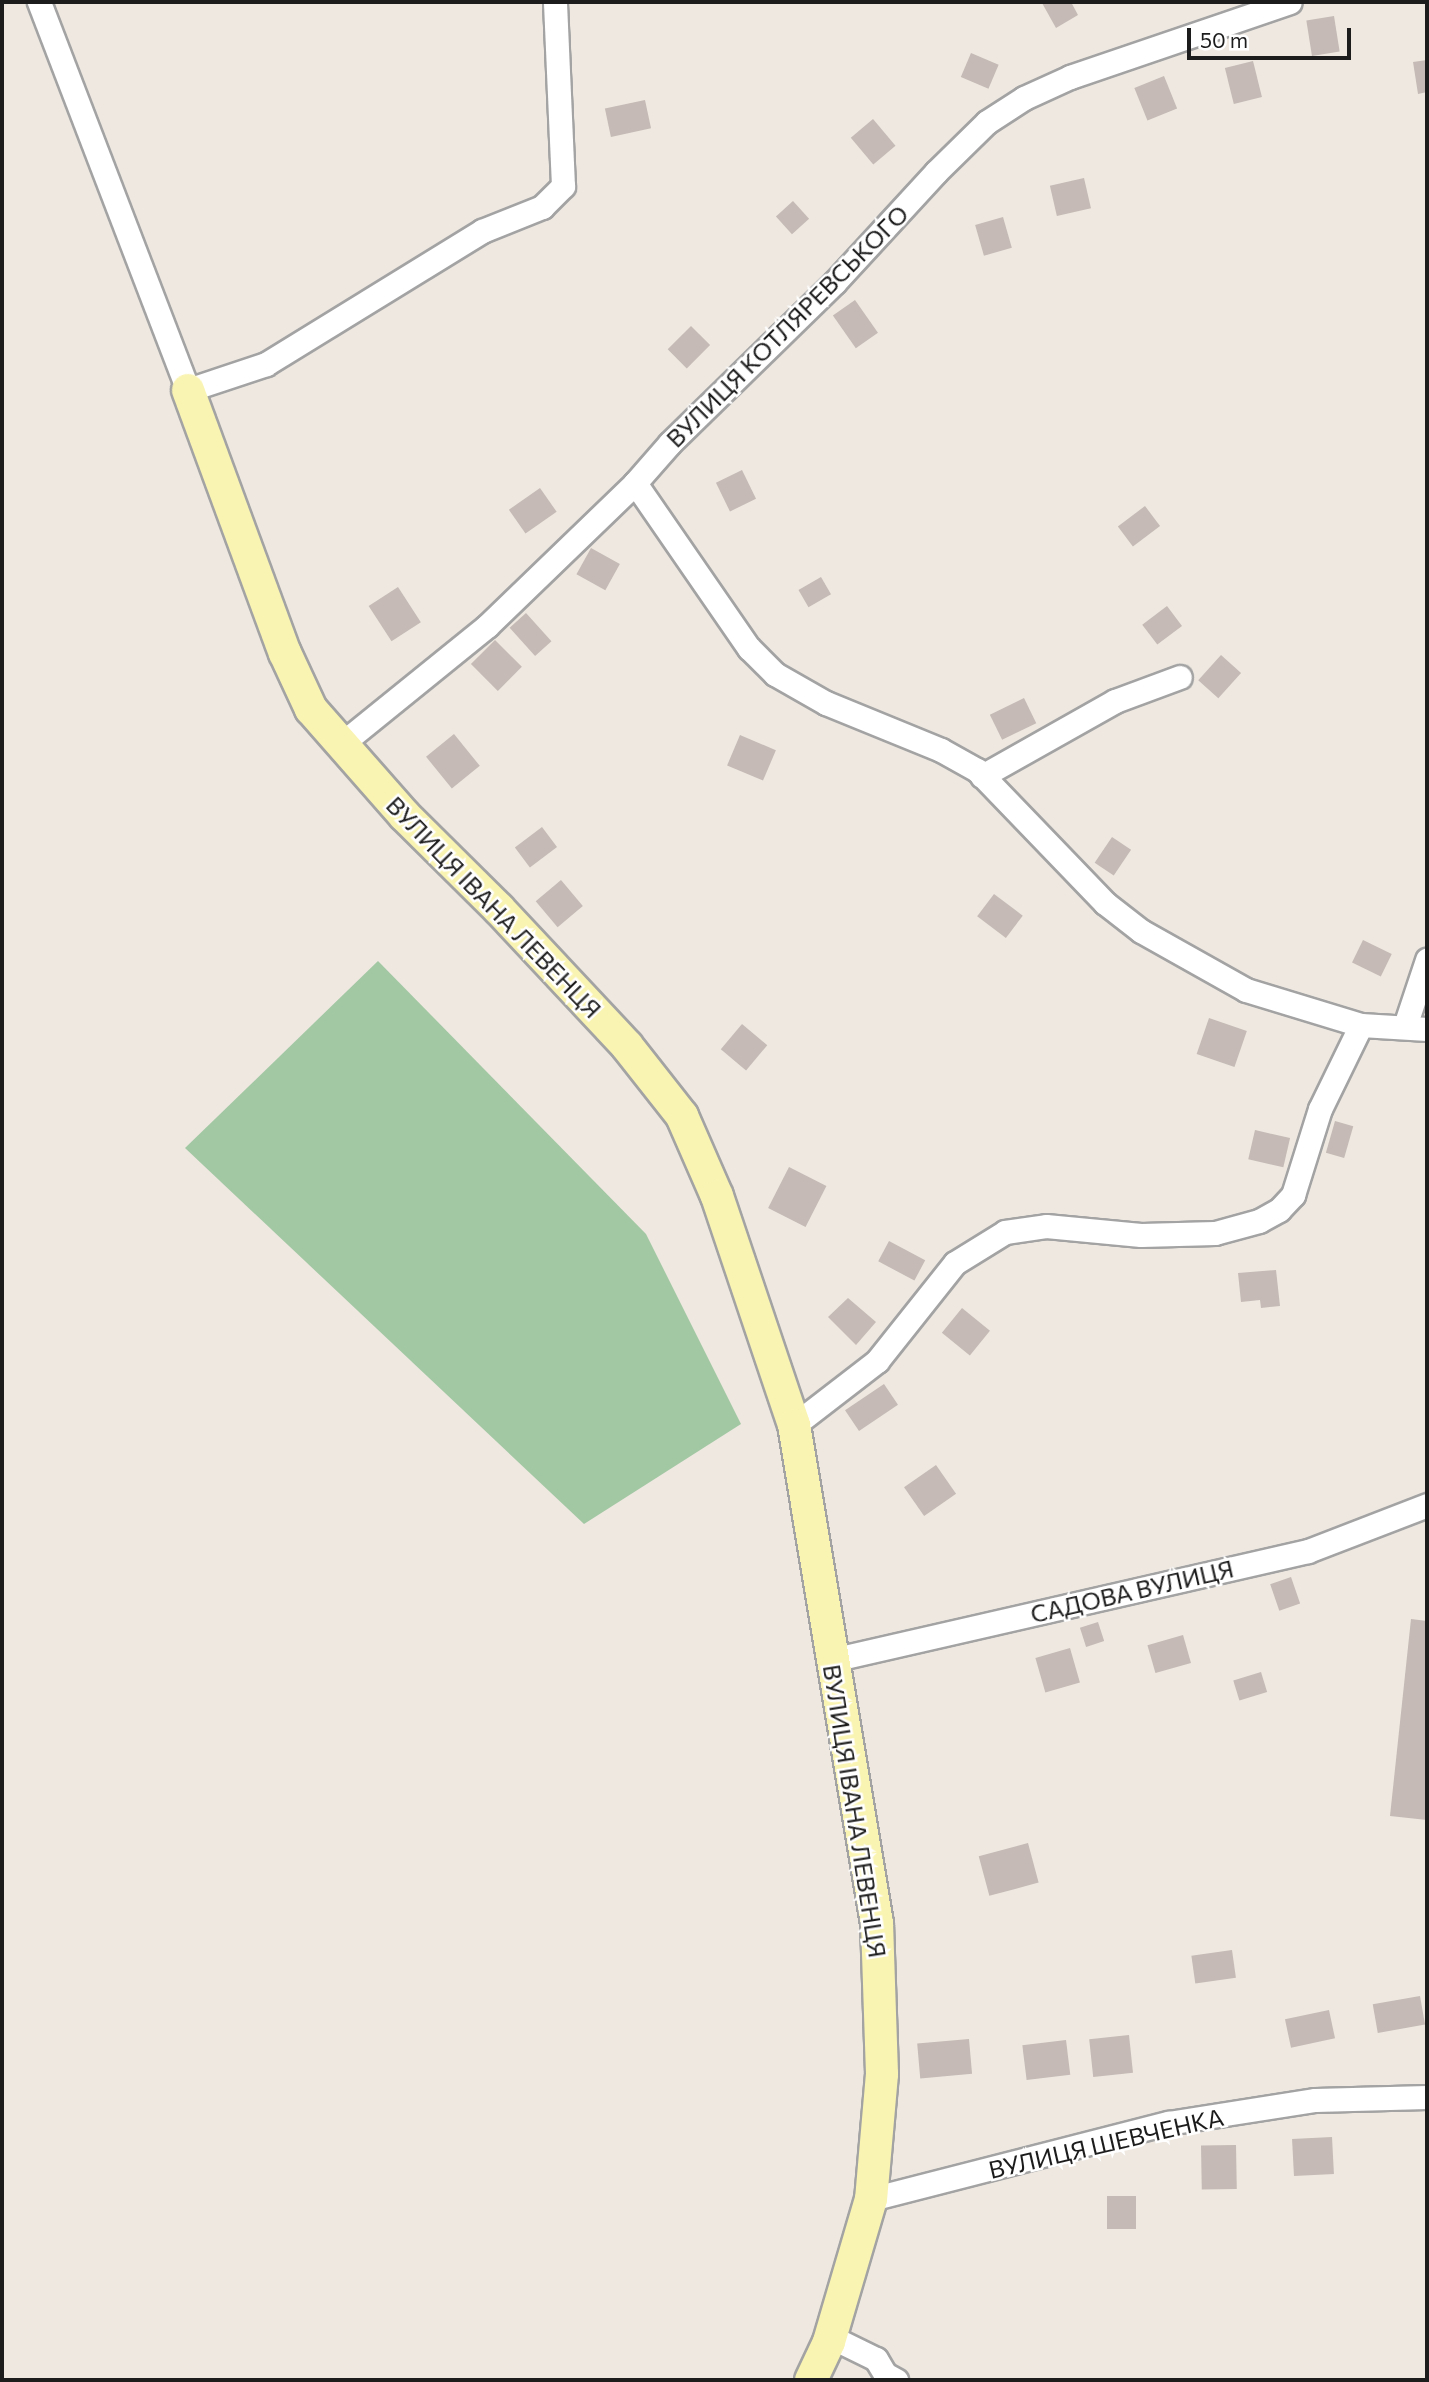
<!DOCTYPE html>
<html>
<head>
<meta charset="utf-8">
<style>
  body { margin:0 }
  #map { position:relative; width:1429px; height:2382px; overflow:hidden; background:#eee8e1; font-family:Commissioner,sans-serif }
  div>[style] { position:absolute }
  .cemetery>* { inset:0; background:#a2c7a3 }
  .building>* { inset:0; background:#c5bab5; transform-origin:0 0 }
  .roads { filter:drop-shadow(2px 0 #a3a3a3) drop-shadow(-2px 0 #a3a3a3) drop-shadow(0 2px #a3a3a3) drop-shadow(0 -2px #a3a3a3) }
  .street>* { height:23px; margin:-11.5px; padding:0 11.5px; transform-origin:11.5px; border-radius:11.5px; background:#fff }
  .secondary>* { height:32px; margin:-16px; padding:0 16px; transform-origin:16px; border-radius:16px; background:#faf4b3 }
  span { translate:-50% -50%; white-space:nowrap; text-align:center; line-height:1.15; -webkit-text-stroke:5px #fff; paint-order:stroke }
  .street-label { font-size:24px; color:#1c1c1c }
  .frame { position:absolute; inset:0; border:4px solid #1c1c1c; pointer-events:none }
  .scale { position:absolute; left:1187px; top:28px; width:164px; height:32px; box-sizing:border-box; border:4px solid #1c1c1c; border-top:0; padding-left:9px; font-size:21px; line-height:24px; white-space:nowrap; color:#1c1c1c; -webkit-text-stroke:5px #fff; paint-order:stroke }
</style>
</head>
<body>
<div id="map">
  <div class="cemetery">
    <div style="clip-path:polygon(378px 961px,646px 1234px,741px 1424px,584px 1524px,185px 1148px)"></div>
  </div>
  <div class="building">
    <div style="clip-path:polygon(1044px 2px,1071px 2px,1078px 15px,1056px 28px,1042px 3px)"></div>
    <div style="left:1334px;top:16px;width:36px;height:28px;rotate:81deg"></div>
    <div style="left:971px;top:53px;width:30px;height:26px;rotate:23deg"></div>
    <div style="clip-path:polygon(1427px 60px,1427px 92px,1418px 94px,1413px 62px)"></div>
    <div style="left:1253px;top:61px;width:37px;height:29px;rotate:76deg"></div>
    <div style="left:1164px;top:76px;width:35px;height:32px;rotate:68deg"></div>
    <div style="left:645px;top:100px;width:29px;height:41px;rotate:78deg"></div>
    <div style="left:873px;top:119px;width:35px;height:29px;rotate:50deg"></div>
    <div style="left:1084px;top:178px;width:31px;height:35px;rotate:77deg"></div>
    <div style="left:793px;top:201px;width:24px;height:23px;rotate:48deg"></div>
    <div style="left:1003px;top:217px;width:32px;height:29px;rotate:74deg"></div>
    <div style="left:855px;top:300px;width:40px;height:27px;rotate:55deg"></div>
    <div style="left:691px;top:326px;width:27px;height:33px;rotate:45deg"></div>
    <div style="left:742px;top:470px;width:32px;height:29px;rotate:64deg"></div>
    <div style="left:540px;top:488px;width:29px;height:38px;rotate:55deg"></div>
    <div style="left:1145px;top:506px;width:25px;height:34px;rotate:53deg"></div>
    <div style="left:591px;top:548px;width:33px;height:30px;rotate:29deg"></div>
    <div style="left:821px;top:577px;width:20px;height:26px;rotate:60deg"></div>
    <div style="left:398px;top:587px;width:42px;height:35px;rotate:57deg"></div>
    <div style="left:1167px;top:606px;width:25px;height:31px;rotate:53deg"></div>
    <div style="left:526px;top:613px;width:38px;height:22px;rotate:48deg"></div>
    <div style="left:495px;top:640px;width:38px;height:34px;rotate:45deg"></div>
    <div style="left:1221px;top:655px;width:27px;height:34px;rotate:42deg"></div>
    <div style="left:1024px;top:698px;width:28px;height:38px;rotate:64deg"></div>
    <div style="left:454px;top:734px;width:41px;height:36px;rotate:51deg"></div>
    <div style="left:740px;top:735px;width:39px;height:33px;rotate:23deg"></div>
    <div style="left:542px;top:827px;width:25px;height:34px;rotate:53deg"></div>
    <div style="left:1112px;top:837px;width:23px;height:31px;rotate:34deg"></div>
    <div style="left:561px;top:880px;width:34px;height:33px;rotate:50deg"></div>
    <div style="left:994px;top:894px;width:36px;height:28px;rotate:37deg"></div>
    <div style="left:1363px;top:940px;width:32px;height:25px;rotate:26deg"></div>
    <div style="left:1209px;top:1018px;width:40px;height:38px;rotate:19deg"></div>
    <div style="left:742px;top:1024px;width:33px;height:33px;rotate:40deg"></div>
    <div style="left:1335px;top:1121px;width:19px;height:33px;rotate:16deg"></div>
    <div style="left:1255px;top:1130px;width:36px;height:30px;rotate:13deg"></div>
    <div style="left:789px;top:1167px;width:42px;height:46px;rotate:27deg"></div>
    <div style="left:889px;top:1241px;width:41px;height:23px;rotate:28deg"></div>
    <div style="clip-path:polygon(1276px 1270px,1280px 1306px,1261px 1308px,1260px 1300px,1241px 1302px,1238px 1273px)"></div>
    <div style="clip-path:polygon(848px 1298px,876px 1322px,856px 1345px,828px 1317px)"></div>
    <div style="left:962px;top:1308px;width:36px;height:32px;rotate:39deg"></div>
    <div style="left:884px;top:1384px;width:25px;height:47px;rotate:56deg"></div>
    <div style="left:936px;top:1465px;width:35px;height:39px;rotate:55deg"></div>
    <div style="left:1291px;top:1577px;width:28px;height:22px;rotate:71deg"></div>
    <div style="clip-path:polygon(1411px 1619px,1427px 1621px,1427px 1820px,1390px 1816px)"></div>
    <div style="left:1098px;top:1622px;width:20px;height:19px;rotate:72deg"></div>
    <div style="left:1183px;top:1635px;width:29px;height:37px;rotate:74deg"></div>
    <div style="left:1070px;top:1648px;width:36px;height:36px;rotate:74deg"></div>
    <div style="left:1261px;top:1672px;width:21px;height:29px;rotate:73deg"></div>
    <div style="left:1028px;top:1843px;width:41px;height:51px;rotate:75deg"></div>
    <div style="left:1232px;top:1950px;width:28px;height:41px;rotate:82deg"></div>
    <div style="left:1420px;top:1996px;width:29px;height:48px;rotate:80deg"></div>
    <div style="left:1329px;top:2010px;width:29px;height:45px;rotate:78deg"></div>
    <div style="left:1129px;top:2035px;width:38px;height:40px;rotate:84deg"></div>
    <div style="left:969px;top:2039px;width:35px;height:52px;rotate:85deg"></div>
    <div style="left:1066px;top:2040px;width:35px;height:44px;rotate:83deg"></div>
    <div style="left:1332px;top:2137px;width:37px;height:40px;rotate:87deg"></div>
    <div style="left:1236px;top:2145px;width:44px;height:35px;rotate:89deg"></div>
    <div style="left:1107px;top:2196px;width:29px;height:33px"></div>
  </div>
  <div class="roads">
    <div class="street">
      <div style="left:39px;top:2px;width:416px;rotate:69deg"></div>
      <div style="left:188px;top:390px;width:82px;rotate:-18.4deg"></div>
      <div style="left:266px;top:364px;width:254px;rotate:-31.6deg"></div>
      <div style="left:482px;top:231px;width:65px;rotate:-21.8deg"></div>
      <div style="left:542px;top:207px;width:30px;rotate:-45deg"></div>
      <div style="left:563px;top:186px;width:184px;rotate:-92.5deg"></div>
      <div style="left:635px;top:483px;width:201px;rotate:55.4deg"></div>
      <div style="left:749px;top:648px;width:37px;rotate:45deg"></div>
      <div style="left:775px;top:674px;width:59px;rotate:29.6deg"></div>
      <div style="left:826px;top:703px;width:124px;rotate:22.2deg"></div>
      <div style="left:941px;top:750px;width:41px;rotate:29.1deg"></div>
      <div style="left:977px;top:770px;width:185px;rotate:46.1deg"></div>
      <div style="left:1105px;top:903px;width:46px;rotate:37.9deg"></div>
      <div style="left:1141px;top:931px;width:120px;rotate:29.3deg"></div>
      <div style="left:1246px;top:990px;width:120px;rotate:16.9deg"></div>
      <div style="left:1361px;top:1025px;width:66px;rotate:3.5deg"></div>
      <div style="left:340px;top:745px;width:189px;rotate:-39deg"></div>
      <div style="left:487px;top:626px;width:206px;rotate:-44deg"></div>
      <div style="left:635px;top:483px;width:53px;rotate:-48.8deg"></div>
      <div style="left:670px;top:443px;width:229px;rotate:-44.3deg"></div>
      <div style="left:834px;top:283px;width:151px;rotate:-47.4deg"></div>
      <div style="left:936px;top:172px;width:71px;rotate:-44.4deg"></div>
      <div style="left:987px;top:122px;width:44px;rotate:-33deg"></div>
      <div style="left:1024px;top:98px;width:51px;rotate:-24.5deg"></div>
      <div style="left:1070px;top:77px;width:232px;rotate:-18.8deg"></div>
      <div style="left:982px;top:776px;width:153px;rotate:-29.4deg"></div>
      <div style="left:1115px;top:701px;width:69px;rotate:-20.3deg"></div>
      <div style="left:1405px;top:1026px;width:70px;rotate:-71.6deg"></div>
      <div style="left:794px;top:1425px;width:105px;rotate:-37.6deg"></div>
      <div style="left:877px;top:1361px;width:125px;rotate:-51.5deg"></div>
      <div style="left:955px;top:1263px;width:59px;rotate:-31.8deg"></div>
      <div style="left:1005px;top:1232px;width:41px;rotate:-8.3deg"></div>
      <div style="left:1046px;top:1226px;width:95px;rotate:5.4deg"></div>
      <div style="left:1141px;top:1235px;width:74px;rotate:-1.5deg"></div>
      <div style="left:1215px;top:1233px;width:46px;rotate:-15.3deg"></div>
      <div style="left:1259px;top:1221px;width:23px;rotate:-29deg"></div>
      <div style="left:1279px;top:1210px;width:21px;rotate:-47deg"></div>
      <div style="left:1293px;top:1195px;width:90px;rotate:-72.6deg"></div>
      <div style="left:1320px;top:1109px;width:93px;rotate:-64deg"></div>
      <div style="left:832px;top:1660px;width:488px;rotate:-12.9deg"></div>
      <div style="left:1308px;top:1551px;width:128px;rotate:-21.1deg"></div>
      <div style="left:871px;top:2199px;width:307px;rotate:-14.4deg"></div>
      <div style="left:1168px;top:2123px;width:149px;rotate:-8.9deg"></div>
      <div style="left:1315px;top:2100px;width:112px;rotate:-1.5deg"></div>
      <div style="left:831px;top:2337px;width:50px;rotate:26.1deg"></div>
      <div style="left:876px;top:2359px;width:17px;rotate:59deg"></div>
      <div style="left:885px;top:2374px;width:13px;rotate:29deg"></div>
    </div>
    <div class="secondary">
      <div style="left:188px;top:390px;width:280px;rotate:69.8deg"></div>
      <div style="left:285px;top:653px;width:62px;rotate:65.1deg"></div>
      <div style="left:311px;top:709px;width:142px;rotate:48.7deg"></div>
      <div style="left:405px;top:816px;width:132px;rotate:44.7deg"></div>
      <div style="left:499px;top:909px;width:187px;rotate:46.9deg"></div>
      <div style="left:627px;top:1046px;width:89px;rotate:51.8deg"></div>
      <div style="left:682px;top:1116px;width:87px;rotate:66.4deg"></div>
      <div style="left:717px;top:1196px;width:242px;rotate:71.4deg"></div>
      <div style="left:794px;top:1425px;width:505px;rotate:80.54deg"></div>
      <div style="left:877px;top:1923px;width:151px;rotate:88.1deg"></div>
      <div style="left:882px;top:2074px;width:125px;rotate:95deg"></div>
      <div style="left:871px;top:2199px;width:149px;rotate:106.4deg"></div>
      <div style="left:829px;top:2342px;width:42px;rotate:115.3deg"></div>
    </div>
  </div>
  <div class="street-label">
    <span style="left:787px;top:326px;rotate:-45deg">ВУЛИЦЯ КОТЛЯРЕВСЬКОГО</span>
    <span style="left:494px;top:907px;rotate:46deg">ВУЛИЦЯ ІВАНА ЛЕВЕНЦЯ</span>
    <span style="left:1132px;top:1591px;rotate:-13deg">САДОВА ВУЛИЦЯ</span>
    <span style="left:855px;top:1811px;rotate:81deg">ВУЛИЦЯ ІВАНА ЛЕВЕНЦЯ</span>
    <span style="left:1106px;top:2143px;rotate:-13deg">ВУЛИЦЯ ШЕВЧЕНКА</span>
  </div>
  <div class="frame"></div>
  <div class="scale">50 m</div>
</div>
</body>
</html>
